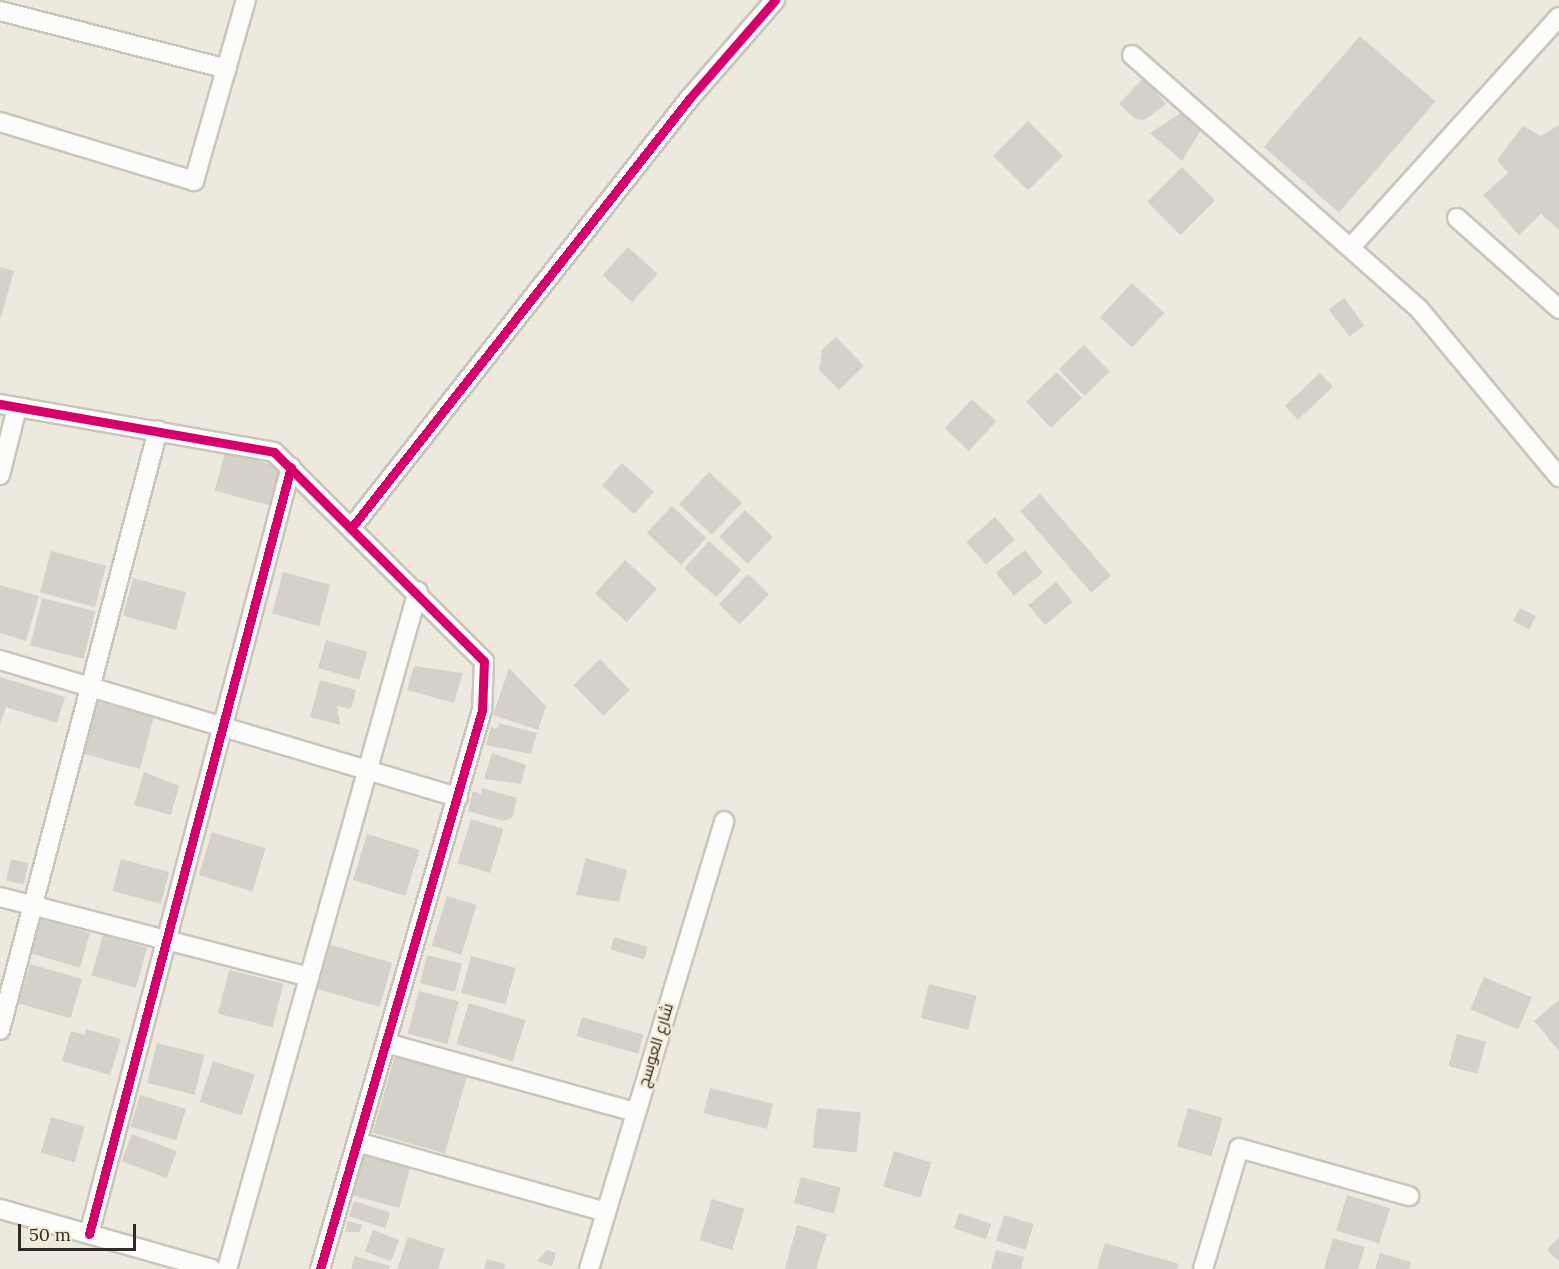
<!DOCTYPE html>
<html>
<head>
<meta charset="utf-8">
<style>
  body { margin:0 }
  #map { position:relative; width:1559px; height:1269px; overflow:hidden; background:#eee9de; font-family:Lora,Cairo,serif }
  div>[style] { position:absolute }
  .building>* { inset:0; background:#d4d1c8; transform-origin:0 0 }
  .roads { filter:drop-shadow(2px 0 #c9c5bd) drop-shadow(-2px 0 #c9c5bd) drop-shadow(0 2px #c9c5bd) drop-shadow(0 -2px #c9c5bd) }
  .minor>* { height:18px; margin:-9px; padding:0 9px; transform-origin:9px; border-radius:9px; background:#fcfcfa }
  .cycleway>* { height:9px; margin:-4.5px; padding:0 4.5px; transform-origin:4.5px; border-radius:4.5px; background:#d6006c }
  span { translate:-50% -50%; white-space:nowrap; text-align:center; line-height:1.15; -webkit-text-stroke:5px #f4ebd8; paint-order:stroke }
  .street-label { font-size:16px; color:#2e2b24 }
  .scale { position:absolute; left:18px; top:1224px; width:118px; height:27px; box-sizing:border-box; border:3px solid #2e2b24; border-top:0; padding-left:8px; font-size:18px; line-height:21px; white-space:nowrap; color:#2e2b24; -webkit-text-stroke:4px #f4ebd8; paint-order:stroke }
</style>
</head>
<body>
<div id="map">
  <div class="building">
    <div style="left:1360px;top:36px;width:100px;height:147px;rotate:41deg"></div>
    <div style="clip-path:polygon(1144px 77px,1166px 104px,1144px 120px,1135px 119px,1119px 104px)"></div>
    <div style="clip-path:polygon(1184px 111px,1203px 127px,1182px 161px,1150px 133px)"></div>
    <div style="left:1028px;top:121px;width:49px;height:49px;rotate:45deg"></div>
    <div style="clip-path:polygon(1559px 125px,1559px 230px,1541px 214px,1519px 235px,1483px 195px,1508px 173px,1497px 160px,1523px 126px,1541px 136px)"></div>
    <div style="left:1182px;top:167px;width:47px;height:49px;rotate:45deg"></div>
    <div style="left:628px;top:247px;width:40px;height:38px;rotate:42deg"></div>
    <div style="clip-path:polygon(0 267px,14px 271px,1px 317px,0 317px)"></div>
    <div style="left:1132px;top:283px;width:44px;height:47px;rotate:43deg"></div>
    <div style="left:1344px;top:298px;width:34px;height:19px;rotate:53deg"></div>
    <div style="clip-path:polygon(836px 337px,864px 366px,839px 390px,819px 370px,822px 350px)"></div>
    <div style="left:1084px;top:345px;width:37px;height:35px;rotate:46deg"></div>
    <div style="left:1057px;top:372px;width:36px;height:43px;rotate:46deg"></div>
    <div style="left:1320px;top:373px;width:19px;height:48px;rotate:47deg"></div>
    <div style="left:972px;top:399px;width:33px;height:40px;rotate:43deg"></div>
    <div style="left:225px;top:452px;width:58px;height:40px;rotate:15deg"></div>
    <div style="left:622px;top:463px;width:43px;height:30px;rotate:42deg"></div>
    <div style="left:709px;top:472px;width:45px;height:44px;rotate:43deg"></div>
    <div style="left:1040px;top:494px;width:108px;height:26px;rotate:49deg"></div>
    <div style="left:672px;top:506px;width:47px;height:37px;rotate:43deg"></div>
    <div style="left:745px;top:510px;width:39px;height:37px;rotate:44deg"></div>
    <div style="left:995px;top:517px;width:30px;height:38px;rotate:49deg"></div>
    <div style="left:709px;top:541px;width:43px;height:37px;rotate:42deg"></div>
    <div style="left:1025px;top:550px;width:29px;height:37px;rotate:52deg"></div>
    <div style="left:51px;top:551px;width:57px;height:43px;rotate:15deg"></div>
    <div style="left:625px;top:560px;width:43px;height:45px;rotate:42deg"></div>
    <div style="left:283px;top:572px;width:49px;height:43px;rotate:15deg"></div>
    <div style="left:748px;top:574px;width:29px;height:42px;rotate:44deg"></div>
    <div style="left:133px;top:578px;width:55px;height:39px;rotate:15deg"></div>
    <div style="left:1056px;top:582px;width:26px;height:36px;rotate:50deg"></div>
    <div style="clip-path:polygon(0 585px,39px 596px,26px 641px,0 633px)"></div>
    <div style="left:42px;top:598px;width:55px;height:49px;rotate:14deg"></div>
    <div style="left:1520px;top:608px;width:18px;height:15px;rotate:27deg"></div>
    <div style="left:326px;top:640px;width:43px;height:29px;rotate:16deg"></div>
    <div style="left:600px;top:659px;width:43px;height:37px;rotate:46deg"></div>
    <div style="clip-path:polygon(414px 666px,463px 673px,454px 703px,407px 690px)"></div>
    <div style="clip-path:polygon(509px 668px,546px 706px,538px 730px,493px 715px)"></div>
    <div style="clip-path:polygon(0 677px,65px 697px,57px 723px,6px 707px,0 724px)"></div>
    <div style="clip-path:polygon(320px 680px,356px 690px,351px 709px,337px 706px,340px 725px,310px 717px)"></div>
    <div style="left:95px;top:701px;width:61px;height:54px;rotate:15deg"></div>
    <div style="clip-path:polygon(499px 723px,537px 733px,531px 754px,486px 745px,491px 727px,497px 729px)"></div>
    <div style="clip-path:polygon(492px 753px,526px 765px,521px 784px,484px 779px)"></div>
    <div style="clip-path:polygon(144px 772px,179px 786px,171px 815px,134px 805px)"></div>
    <div style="clip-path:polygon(482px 788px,517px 798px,512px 818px,503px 821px,468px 811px,473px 791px,481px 794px)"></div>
    <div style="left:471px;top:819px;width:34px;height:46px;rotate:17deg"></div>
    <div style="left:212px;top:832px;width:56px;height:45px;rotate:17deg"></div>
    <div style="left:367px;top:834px;width:55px;height:48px;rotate:17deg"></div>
    <div style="clip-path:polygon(586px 858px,627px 870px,619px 902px,576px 895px)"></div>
    <div style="left:11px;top:859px;width:18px;height:22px;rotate:13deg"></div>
    <div style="left:121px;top:859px;width:50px;height:33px;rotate:15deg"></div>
    <div style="left:447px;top:896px;width:31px;height:52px;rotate:17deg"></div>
    <div style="left:41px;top:919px;width:51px;height:36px;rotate:16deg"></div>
    <div style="left:103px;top:935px;width:46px;height:42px;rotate:16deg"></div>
    <div style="left:614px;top:937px;width:35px;height:13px;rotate:16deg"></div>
    <div style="left:327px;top:944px;width:68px;height:46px;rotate:16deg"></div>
    <div style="left:427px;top:955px;width:36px;height:29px;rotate:14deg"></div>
    <div style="left:471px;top:956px;width:46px;height:38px;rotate:15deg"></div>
    <div style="left:30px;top:964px;width:54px;height:41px;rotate:16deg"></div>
    <div style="left:229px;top:970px;width:56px;height:45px;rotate:14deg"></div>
    <div style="left:1484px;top:977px;width:52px;height:35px;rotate:23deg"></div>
    <div style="left:929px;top:984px;width:49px;height:35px;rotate:14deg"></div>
    <div style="left:419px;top:991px;width:41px;height:44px;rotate:15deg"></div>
    <div style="clip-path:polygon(1559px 1000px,1559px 1051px,1534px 1021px)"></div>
    <div style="left:469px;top:1003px;width:59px;height:43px;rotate:17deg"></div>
    <div style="left:582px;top:1017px;width:64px;height:20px;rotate:16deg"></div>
    <div style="clip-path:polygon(86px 1029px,121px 1039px,110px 1075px,62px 1061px,71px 1031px,85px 1035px)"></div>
    <div style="left:1457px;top:1034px;width:30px;height:33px;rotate:15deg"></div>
    <div style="left:157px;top:1043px;width:49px;height:41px;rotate:14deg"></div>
    <div style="left:395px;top:1055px;width:75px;height:81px;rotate:16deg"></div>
    <div style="left:213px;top:1061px;width:44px;height:43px;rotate:18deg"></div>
    <div style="left:710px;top:1088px;width:65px;height:26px;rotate:14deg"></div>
    <div style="left:140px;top:1095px;width:48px;height:33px;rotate:17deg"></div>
    <div style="left:817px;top:1108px;width:44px;height:40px;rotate:6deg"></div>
    <div style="left:1188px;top:1108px;width:36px;height:40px;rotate:16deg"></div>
    <div style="left:51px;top:1117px;width:35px;height:37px;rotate:16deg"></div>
    <div style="left:132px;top:1134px;width:48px;height:29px;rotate:21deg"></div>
    <div style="left:894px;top:1151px;width:39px;height:37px;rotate:17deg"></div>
    <div style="left:364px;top:1154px;width:48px;height:43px;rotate:15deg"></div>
    <div style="left:801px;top:1177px;width:41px;height:27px;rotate:15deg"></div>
    <div style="left:1347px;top:1195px;width:45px;height:37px;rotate:17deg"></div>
    <div style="left:712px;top:1199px;width:34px;height:43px;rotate:17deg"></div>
    <div style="left:354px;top:1201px;width:38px;height:16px;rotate:18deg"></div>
    <div style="left:959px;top:1213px;width:34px;height:16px;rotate:19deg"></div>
    <div style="left:1004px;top:1215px;width:31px;height:27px;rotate:17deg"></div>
    <div style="clip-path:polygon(348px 1221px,362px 1225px,360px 1232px,345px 1232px)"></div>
    <div style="clip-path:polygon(797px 1225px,827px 1234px,816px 1269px,785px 1269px)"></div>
    <div style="left:373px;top:1230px;width:28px;height:23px;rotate:21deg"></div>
    <div style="clip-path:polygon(408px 1237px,445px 1249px,438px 1269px,397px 1269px)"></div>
    <div style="clip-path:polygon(1559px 1237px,1559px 1261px,1547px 1250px)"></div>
    <div style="clip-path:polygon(1333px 1238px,1365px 1247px,1358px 1269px,1324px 1269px)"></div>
    <div style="clip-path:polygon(1105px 1243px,1179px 1264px,1177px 1269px,1097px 1269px)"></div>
    <div style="clip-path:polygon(547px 1250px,556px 1253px,552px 1266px,537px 1261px)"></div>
    <div style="clip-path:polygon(996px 1250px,1024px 1257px,1021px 1269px,991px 1269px)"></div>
    <div style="clip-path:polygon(1380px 1253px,1411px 1262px,1409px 1269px,1375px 1269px)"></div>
    <div style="clip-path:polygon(355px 1256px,390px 1266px,389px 1269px,351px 1269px)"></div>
    <div style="clip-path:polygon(487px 1259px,505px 1264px,504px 1269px,484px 1269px)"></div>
  </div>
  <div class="roads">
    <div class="minor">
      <div style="left:0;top:11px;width:234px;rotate:14.3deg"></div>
      <div style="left:1132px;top:55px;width:383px;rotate:41.5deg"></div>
      <div style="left:1419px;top:309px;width:219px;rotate:50.2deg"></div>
      <div style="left:0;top:122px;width:203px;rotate:16.9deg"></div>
      <div style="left:194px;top:181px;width:188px;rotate:-74deg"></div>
      <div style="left:1457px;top:218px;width:137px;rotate:41.7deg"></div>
      <div style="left:1351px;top:247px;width:310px;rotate:-47.9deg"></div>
      <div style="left:0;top:404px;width:278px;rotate:9.9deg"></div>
      <div style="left:274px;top:452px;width:296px;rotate:44.9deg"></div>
      <div style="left:484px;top:661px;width:49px;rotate:92.3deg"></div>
      <div style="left:482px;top:710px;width:582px;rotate:106.16deg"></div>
      <div style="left:0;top:475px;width:69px;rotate:-75.8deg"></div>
      <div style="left:352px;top:527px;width:545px;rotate:-51.78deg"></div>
      <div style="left:689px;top:99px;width:131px;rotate:-49deg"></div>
      <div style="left:0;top:660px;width:478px;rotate:16.7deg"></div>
      <div style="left:0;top:897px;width:319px;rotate:14.5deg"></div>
      <div style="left:0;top:1030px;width:620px;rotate:-75.25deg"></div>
      <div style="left:386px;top:1043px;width:258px;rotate:15.5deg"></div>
      <div style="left:357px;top:1142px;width:259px;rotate:15.7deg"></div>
      <div style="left:0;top:1209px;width:220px;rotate:15.8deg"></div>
      <div style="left:89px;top:1234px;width:793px;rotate:-75.25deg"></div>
      <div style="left:227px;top:1269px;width:704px;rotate:-74.27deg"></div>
      <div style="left:589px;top:1269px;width:468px;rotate:-73.2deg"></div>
      <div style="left:1203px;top:1269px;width:126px;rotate:-73.4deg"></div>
      <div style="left:1239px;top:1148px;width:177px;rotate:15.8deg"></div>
    </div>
  </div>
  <div class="cycleway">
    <div style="left:0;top:404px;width:278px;rotate:9.9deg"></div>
    <div style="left:274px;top:452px;width:296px;rotate:44.9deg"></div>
    <div style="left:484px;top:661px;width:49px;rotate:92.3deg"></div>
    <div style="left:482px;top:710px;width:582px;rotate:106.16deg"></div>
    <div style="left:352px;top:527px;width:545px;rotate:-51.78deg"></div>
    <div style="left:689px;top:99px;width:131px;rotate:-49deg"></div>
    <div style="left:89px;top:1234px;width:793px;rotate:-75.25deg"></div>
  </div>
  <div class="street-label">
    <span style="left:655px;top:1045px;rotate:-73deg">شارع العوسج</span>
  </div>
  <div class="scale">50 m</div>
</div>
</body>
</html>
